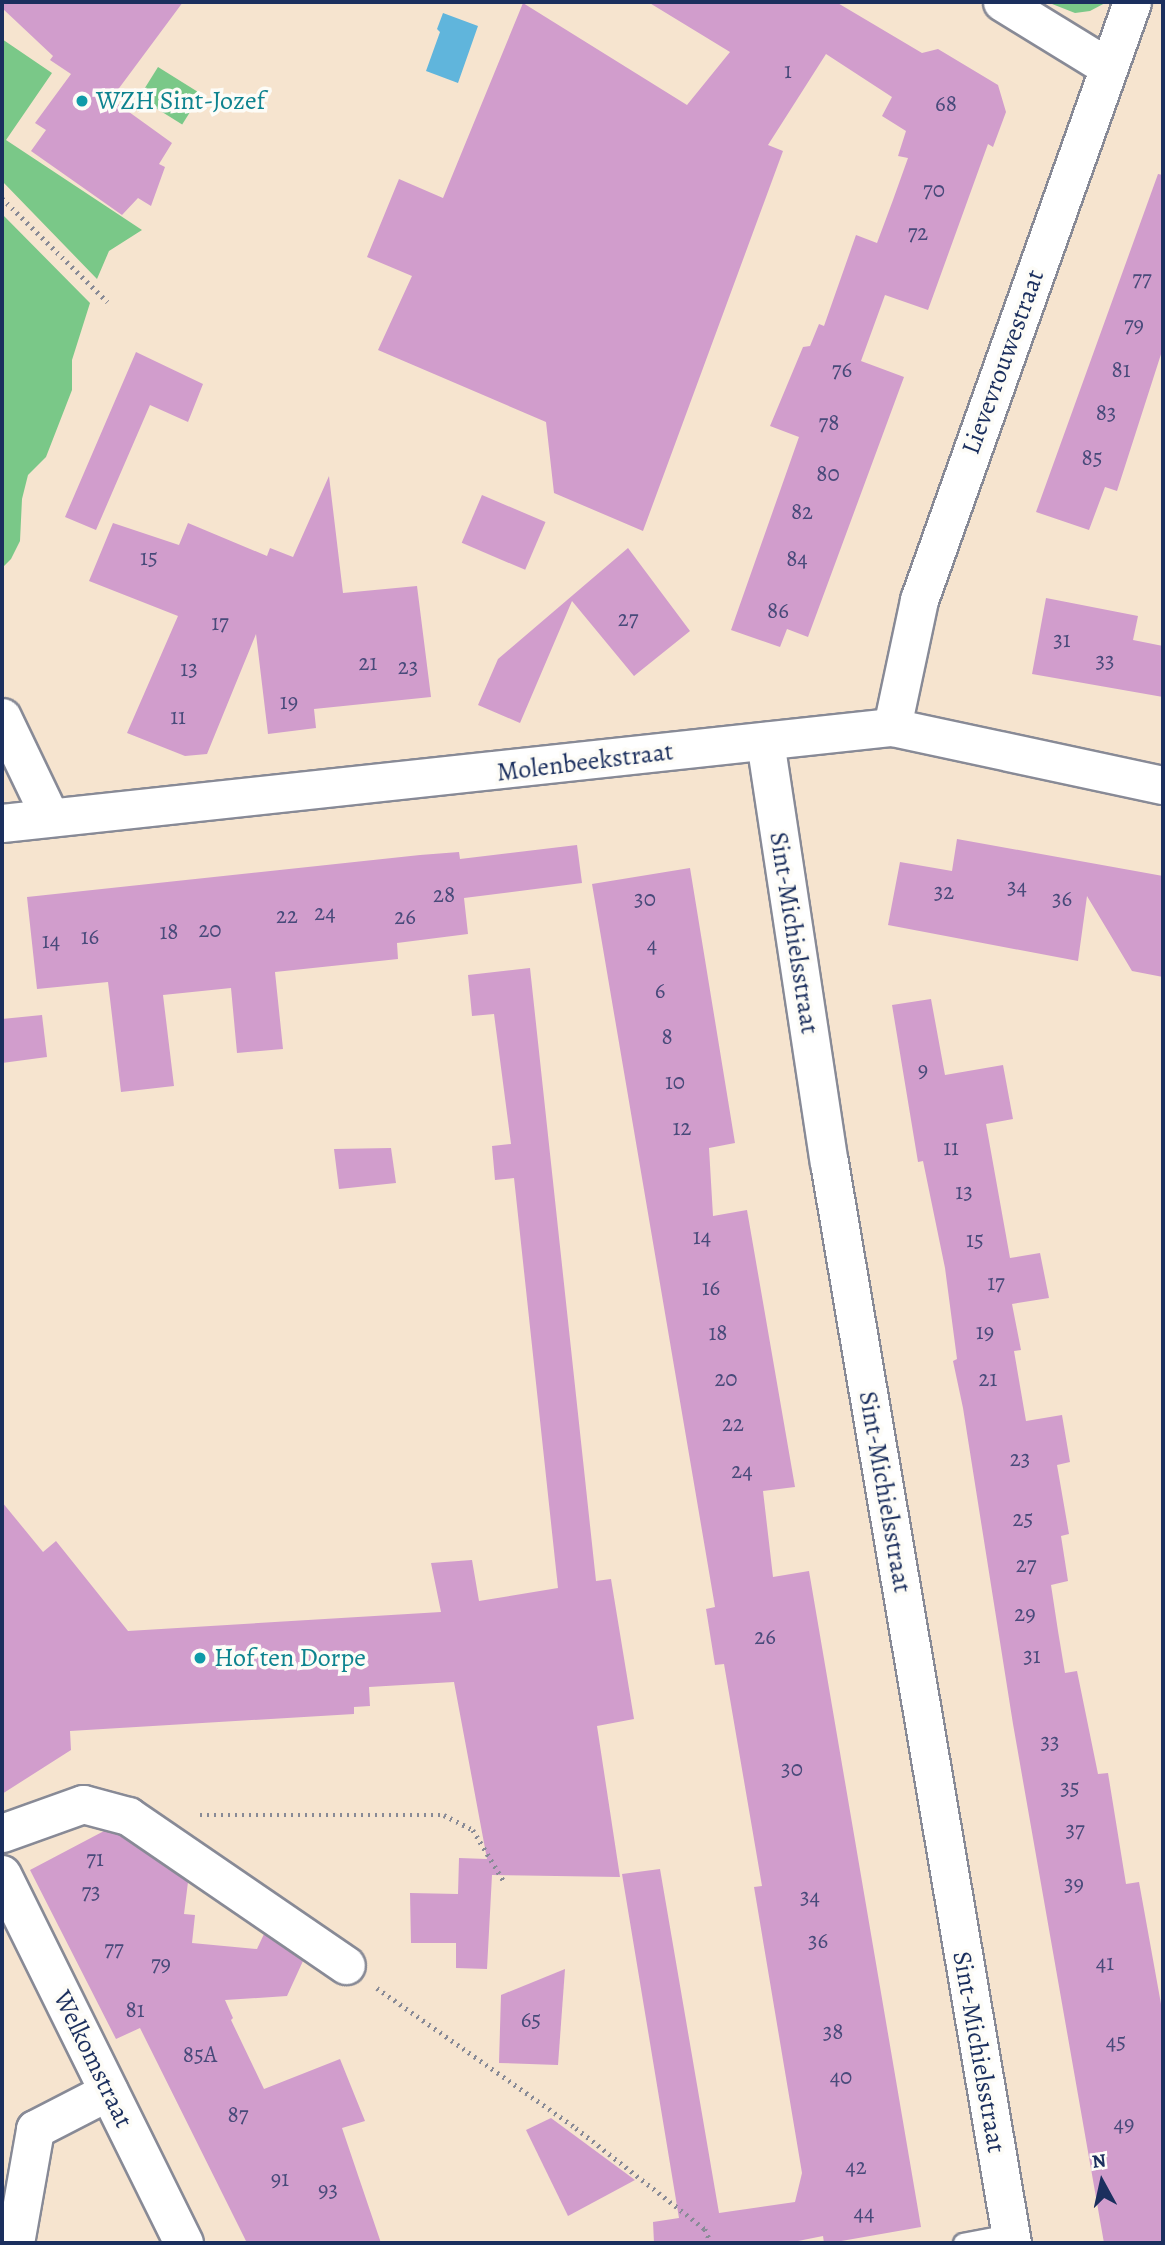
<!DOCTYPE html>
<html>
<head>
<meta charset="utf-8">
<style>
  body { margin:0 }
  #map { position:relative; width:1165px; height:2245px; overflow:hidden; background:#f6e4cf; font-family:Alegreya,serif }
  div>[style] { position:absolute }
  .green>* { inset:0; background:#7ac888; transform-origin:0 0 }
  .water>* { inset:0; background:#60b5dc }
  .building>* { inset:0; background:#d19dcc; transform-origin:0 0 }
  .path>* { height:4.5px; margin-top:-2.25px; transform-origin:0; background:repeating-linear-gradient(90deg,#888a96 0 2px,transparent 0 7px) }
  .roads { filter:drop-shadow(2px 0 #888a96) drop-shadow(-2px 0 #888a96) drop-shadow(0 2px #888a96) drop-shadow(0 -2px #888a96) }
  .service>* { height:18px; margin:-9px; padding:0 9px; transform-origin:9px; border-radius:9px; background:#fff }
  .minor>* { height:37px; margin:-18.5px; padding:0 18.5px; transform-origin:18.5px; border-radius:18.5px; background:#fff }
  .tertiary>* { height:38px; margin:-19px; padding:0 19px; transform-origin:19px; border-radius:19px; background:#fff }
  .dots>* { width:19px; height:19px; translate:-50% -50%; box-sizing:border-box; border:4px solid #fdfcf7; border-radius:50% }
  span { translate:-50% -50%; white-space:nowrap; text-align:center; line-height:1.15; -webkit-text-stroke:7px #fdfcf7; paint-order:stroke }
  .number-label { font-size:23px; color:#484a7a }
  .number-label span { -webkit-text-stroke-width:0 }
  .culture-label { font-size:26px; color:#0d838f }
  .left { translate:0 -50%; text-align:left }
  .street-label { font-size:26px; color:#1b2f5e }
  .frame { position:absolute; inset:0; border:4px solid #1b2f5e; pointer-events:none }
  .north { position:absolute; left:1067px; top:2147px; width:70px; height:70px; -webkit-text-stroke:5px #fdfcf7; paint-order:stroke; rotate:352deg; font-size:19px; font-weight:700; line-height:28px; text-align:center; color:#1b2f5e }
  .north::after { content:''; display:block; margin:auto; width:24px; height:32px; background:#1b2f5e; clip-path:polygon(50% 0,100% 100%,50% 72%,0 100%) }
</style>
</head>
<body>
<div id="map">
  <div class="green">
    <div style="clip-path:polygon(1047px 2px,1107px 2px,1090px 11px,1075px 13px)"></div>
    <div style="clip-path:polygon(2px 39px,52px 73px,6px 140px,142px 230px,109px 251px,97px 279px,2px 181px)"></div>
    <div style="left:158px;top:67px;width:51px;height:36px;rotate:32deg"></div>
    <div style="clip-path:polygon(2px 214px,90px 303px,72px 360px,72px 390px,46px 457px,28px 475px,22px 499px,20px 541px,11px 559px,2px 568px)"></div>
  </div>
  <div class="water">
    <div style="clip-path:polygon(443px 13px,478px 26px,458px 83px,426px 71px,440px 32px,437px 29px)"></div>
  </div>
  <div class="building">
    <div style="clip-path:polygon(2px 2px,183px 2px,111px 99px,172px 143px,159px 164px,165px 167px,151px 206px,138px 198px,122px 215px,31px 151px,46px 130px,35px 123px,71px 74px,50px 60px,53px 56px,2px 8px)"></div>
    <div style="clip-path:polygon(648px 2px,836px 2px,922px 53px,938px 49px,998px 85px,1006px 112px,993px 147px,988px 144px,928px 310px,885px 295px,861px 361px,904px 377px,808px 637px,787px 629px,780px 647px,731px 630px,799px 437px,770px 426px,803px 347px,810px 346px,819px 324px,824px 326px,856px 235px,877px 243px,893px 200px,908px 158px,898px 156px,906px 131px,882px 116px,892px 97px,826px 54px,768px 145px,783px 151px,643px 531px,554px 493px,546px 422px,378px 350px,412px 276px,367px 257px,399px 179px,443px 198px,523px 3px,687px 105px,730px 52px)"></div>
    <div style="clip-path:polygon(1158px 174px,1163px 175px,1163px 348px,1117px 491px,1105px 487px,1089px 530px,1036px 512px)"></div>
    <div style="clip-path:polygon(136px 352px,203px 384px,188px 422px,150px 405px,96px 530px,65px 517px)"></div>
    <div style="clip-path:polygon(329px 476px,343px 593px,417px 586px,431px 697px,314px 709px,316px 728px,268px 734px,256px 634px,207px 754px,185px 756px,127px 733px,178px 616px,89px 581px,113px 523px,179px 545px,188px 523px,267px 556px,270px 548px,293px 557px)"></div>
    <div style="left:482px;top:495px;width:69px;height:52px;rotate:23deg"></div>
    <div style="clip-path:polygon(628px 548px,690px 631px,634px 676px,572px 601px,520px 723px,478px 705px,498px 659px)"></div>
    <div style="clip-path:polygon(1046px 598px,1138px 616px,1133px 640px,1163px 646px,1163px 697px,1032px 674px)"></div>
    <div style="clip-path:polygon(957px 839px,1163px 876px,1163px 977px,1132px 971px,1087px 896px,1078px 961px,888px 925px,900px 862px,952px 871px)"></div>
    <div style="clip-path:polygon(577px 845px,582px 883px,464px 898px,468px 934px,397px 943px,398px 959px,275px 972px,283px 1049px,237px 1053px,231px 988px,163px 995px,174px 1086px,121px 1092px,108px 982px,37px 989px,27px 897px,420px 855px,459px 852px,460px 859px)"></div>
    <div style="clip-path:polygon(690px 868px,735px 1143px,709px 1148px,713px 1216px,747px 1210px,795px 1487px,763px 1491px,773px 1577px,809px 1571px,921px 2227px,830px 2243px,824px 2243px,823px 2236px,788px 2243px,654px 2243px,653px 2222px,679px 2218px,622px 1874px,660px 1869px,719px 2213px,795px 2202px,802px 2173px,754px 1887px,762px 1886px,724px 1664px,715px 1665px,706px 1609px,715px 1607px,592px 884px)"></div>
    <div style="clip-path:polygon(530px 968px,596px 1581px,611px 1579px,634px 1719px,597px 1726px,620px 1877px,492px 1875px,487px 1969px,456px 1968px,456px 1943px,411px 1943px,410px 1893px,458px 1894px,459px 1858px,487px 1859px,454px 1682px,369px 1687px,370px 1706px,354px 1707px,354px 1714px,70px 1731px,71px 1750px,2px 1794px,2px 1502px,43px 1552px,56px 1541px,128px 1631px,441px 1612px,431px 1563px,472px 1560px,479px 1601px,558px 1588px,514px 1178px,495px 1180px,492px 1146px,511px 1144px,494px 1014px,472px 1016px,468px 975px)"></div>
    <div style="clip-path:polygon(931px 999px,945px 1075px,1003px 1065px,1013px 1119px,986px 1124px,1010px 1258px,1040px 1253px,1049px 1298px,1012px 1304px,1021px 1350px,1014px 1351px,1026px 1421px,1062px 1415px,1070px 1462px,1057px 1465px,1069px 1534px,1061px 1536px,1068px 1581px,1051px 1585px,1058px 1631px,1065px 1673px,1077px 1671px,1098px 1774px,1108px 1773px,1126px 1884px,1139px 1882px,1163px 2015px,1163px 2243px,1104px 2243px,1013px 1724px,963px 1408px,953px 1361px,957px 1359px,945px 1268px,923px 1161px,918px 1162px,892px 1005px)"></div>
    <div style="clip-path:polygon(42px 1015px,47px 1057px,2px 1063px,2px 1019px)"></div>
    <div style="clip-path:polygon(391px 1148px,396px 1183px,339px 1189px,334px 1149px)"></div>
    <div style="clip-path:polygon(104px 1831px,119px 1835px,188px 1882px,184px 1914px,195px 1915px,192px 1943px,257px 1949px,264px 1934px,303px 1961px,287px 1996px,225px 2000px,233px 2018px,231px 2020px,264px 2089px,340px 2059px,365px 2121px,342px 2128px,381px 2243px,247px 2243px,140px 2028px,116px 2039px,30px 1870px)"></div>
    <div style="clip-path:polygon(565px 1969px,558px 2065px,499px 2063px,501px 1995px)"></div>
    <div style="clip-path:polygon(551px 2118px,635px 2180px,568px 2216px,526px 2130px)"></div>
  </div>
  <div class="path">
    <div style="left:2px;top:198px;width:148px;rotate:44.5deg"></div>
    <div style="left:200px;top:1815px;width:244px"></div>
    <div style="left:444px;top:1815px;width:33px;rotate:27deg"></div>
    <div style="left:473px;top:1830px;width:62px;rotate:58.9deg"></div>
    <div style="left:377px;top:1988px;width:243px;rotate:35.1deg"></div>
    <div style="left:576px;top:2128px;width:164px;rotate:38.1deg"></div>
    <div style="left:705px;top:2229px;width:15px;rotate:67deg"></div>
  </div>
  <div class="roads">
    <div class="service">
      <div style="left:963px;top:2243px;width:48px;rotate:-10.8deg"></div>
    </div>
    <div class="minor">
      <div style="left:1002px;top:2px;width:124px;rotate:31.5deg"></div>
      <div style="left:2px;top:717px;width:111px;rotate:64.4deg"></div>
      <div style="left:892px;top:727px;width:130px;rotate:-78deg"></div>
      <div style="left:919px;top:600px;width:635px;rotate:-70.39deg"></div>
      <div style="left:765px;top:741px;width:426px;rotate:81.4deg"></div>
      <div style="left:829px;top:1162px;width:1096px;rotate:80.39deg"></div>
      <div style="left:2px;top:823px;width:895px;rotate:-6.16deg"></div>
      <div style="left:892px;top:727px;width:277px;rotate:12.1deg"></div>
      <div style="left:2px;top:1833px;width:86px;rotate:-19.7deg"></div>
      <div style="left:83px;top:1804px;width:47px;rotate:14.9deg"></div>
      <div style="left:128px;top:1816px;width:264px;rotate:34.4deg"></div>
      <div style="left:15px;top:2243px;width:116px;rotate:-80deg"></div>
      <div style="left:35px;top:2129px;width:83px;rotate:-27.2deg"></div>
    </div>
    <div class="tertiary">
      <div style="left:2px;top:1875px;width:411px;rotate:63.7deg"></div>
    </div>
  </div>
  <div class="dots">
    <div style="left:82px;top:101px;background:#0f9aa8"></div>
    <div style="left:200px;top:1658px;background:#0f9aa8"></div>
  </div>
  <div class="number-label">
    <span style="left:788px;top:71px">1</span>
    <span style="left:946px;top:104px">68</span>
    <span style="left:934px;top:190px">70</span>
    <span style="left:918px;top:233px">72</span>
    <span style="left:1142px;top:279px">77</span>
    <span style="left:1134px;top:325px">79</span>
    <span style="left:842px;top:370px">76</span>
    <span style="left:1121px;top:370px">81</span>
    <span style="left:1106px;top:413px">83</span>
    <span style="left:829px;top:423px">78</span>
    <span style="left:1092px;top:458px">85</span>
    <span style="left:828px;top:474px">80</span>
    <span style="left:802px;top:512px">82</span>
    <span style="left:149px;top:558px">15</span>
    <span style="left:797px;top:559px">84</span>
    <span style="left:778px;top:611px">86</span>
    <span style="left:628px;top:619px">27</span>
    <span style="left:220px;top:623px">17</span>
    <span style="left:1062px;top:640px">31</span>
    <span style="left:1105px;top:661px">33</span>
    <span style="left:368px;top:663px">21</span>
    <span style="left:408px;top:667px">23</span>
    <span style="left:189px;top:669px">13</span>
    <span style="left:289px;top:702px">19</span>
    <span style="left:178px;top:717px">11</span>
    <span style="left:1017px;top:887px">34</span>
    <span style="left:944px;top:892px">32</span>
    <span style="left:444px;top:895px">28</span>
    <span style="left:645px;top:899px">30</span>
    <span style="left:1062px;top:899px">36</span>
    <span style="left:325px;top:913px">24</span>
    <span style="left:287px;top:916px">22</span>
    <span style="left:405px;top:917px">26</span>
    <span style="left:210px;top:930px">20</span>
    <span style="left:169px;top:932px">18</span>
    <span style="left:90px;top:937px">16</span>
    <span style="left:51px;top:941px">14</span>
    <span style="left:652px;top:945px">4</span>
    <span style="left:660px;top:991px">6</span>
    <span style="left:667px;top:1037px">8</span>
    <span style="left:923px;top:1070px">9</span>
    <span style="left:675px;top:1082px">10</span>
    <span style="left:682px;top:1128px">12</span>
    <span style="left:951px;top:1148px">11</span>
    <span style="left:964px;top:1192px">13</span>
    <span style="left:702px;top:1237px">14</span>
    <span style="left:975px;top:1240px">15</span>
    <span style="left:996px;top:1283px">17</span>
    <span style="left:711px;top:1288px">16</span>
    <span style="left:985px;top:1332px">19</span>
    <span style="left:718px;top:1333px">18</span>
    <span style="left:726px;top:1379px">20</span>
    <span style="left:988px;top:1379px">21</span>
    <span style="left:733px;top:1424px">22</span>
    <span style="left:1020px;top:1459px">23</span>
    <span style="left:742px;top:1471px">24</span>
    <span style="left:1023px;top:1519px">25</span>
    <span style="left:1026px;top:1565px">27</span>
    <span style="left:1025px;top:1614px">29</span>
    <span style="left:765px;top:1637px">26</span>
    <span style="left:1032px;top:1656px">31</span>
    <span style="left:1050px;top:1742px">33</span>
    <span style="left:792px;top:1769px">30</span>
    <span style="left:1070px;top:1788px">35</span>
    <span style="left:1075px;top:1830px">37</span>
    <span style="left:95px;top:1859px">71</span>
    <span style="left:1074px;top:1884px">39</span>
    <span style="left:91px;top:1892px">73</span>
    <span style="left:810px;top:1897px">34</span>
    <span style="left:818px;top:1941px">36</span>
    <span style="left:114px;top:1949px">77</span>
    <span style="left:1105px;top:1963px">41</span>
    <span style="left:161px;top:1964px">79</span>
    <span style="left:135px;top:2010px">81</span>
    <span style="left:531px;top:2020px">65</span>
    <span style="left:833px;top:2032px">38</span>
    <span style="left:1116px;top:2042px">45</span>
    <span style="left:200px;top:2055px">85A</span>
    <span style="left:841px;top:2077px">40</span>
    <span style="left:238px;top:2115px">87</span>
    <span style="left:1124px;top:2124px">49</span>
    <span style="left:856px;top:2167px">42</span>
    <span style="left:280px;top:2179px">91</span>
    <span style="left:328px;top:2190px">93</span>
    <span style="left:864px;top:2213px">44</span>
  </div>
  <div class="culture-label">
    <span class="left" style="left:96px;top:101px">WZH Sint-Jozef</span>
    <span class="left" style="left:214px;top:1658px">Hof ten Dorpe</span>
  </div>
  <div class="street-label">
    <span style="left:1003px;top:362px;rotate:-70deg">Lievevrouwestraat</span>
    <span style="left:585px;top:762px;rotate:-7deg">Molenbeekstraat</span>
    <span style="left:794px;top:933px;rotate:81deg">Sint-Michielsstraat</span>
    <span style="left:885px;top:1492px;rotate:80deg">Sint-Michielsstraat</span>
    <span style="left:979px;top:2052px;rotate:80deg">Sint-Michielsstraat</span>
    <span style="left:93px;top:2059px;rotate:64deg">Welkomstraat</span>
  </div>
  <div class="frame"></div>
  <div class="north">N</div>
</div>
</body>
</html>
